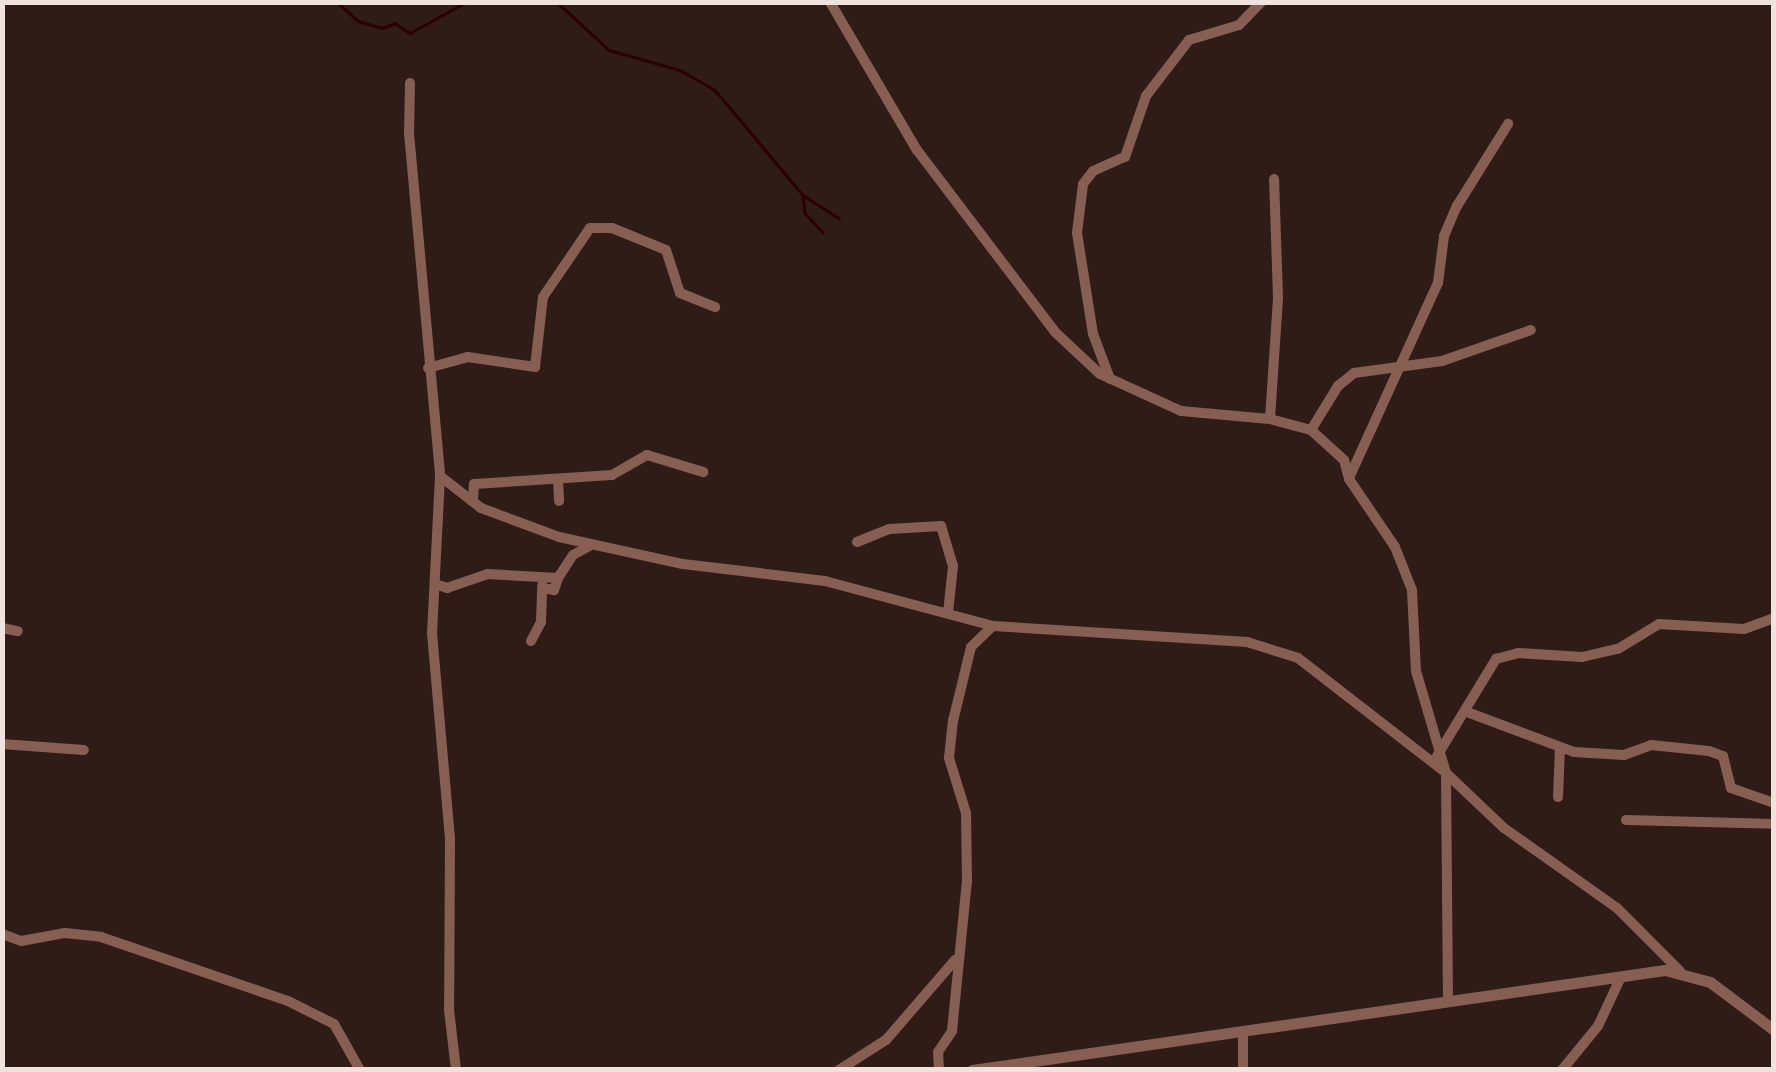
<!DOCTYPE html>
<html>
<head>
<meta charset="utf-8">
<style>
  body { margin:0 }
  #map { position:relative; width:1776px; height:1072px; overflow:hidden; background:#2f1c16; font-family:"Nunito Sans",sans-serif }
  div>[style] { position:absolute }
  .stream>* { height:2.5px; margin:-1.25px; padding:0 1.25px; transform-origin:1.25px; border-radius:1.25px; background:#2b0000 }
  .minor>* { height:10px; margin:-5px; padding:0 5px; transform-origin:5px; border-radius:5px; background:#875f52 }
  .tertiary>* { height:11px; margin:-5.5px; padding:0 5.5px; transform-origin:5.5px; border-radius:5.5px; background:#875f52 }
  span { translate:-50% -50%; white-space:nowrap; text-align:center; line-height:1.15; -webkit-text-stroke:10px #25130d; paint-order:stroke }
  .frame { position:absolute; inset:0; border:5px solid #f0e3de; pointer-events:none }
</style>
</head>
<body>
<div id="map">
  <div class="stream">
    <div style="left:337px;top:2px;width:28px;rotate:42deg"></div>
    <div style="left:358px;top:21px;width:25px;rotate:16deg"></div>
    <div style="left:382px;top:28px;width:14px;rotate:-21deg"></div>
    <div style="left:395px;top:23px;width:18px;rotate:34deg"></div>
    <div style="left:410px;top:33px;width:64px;rotate:-29deg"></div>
    <div style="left:557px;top:2px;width:71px;rotate:42.7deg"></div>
    <div style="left:609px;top:50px;width:74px;rotate:15.7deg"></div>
    <div style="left:680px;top:70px;width:40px;rotate:29.7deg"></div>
    <div style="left:715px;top:90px;width:137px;rotate:50deg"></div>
    <div style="left:803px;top:195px;width:43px;rotate:32.6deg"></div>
    <div style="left:803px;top:196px;width:17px;rotate:83deg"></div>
    <div style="left:805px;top:213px;width:26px;rotate:47deg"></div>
  </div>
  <div class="minor">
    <div style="left:830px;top:2px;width:172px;rotate:59.6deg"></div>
    <div style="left:917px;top:150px;width:228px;rotate:52.8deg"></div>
    <div style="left:1055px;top:332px;width:62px;rotate:43deg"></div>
    <div style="left:1100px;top:374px;width:89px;rotate:24.6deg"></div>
    <div style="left:1181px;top:411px;width:89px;rotate:5.1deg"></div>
    <div style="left:1270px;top:419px;width:42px;rotate:15deg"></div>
    <div style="left:1311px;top:430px;width:45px;rotate:42.3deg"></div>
    <div style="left:1344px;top:460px;width:20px;rotate:75deg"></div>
    <div style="left:1349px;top:479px;width:82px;rotate:55.9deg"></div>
    <div style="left:1395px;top:547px;width:46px;rotate:68.4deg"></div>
    <div style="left:1412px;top:590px;width:81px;rotate:87.2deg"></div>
    <div style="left:1416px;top:671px;width:106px;rotate:73.6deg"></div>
    <div style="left:1446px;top:773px;width:229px;rotate:89.5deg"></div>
    <div style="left:410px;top:83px;width:50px;rotate:91.1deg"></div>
    <div style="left:409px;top:133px;width:344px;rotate:84.8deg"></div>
    <div style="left:440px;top:476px;width:157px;rotate:92.9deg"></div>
    <div style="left:432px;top:633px;width:205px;rotate:85deg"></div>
    <div style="left:450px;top:837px;width:173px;rotate:90.3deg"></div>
    <div style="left:449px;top:1010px;width:60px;rotate:83.3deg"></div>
    <div style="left:428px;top:368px;width:41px;rotate:-15.4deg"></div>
    <div style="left:468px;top:357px;width:68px;rotate:8.5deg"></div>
    <div style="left:535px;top:367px;width:70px;rotate:-83.5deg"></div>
    <div style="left:543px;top:297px;width:83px;rotate:-55.7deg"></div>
    <div style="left:590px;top:228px;width:22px"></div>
    <div style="left:612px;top:228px;width:58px;rotate:22.2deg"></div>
    <div style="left:666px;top:250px;width:45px;rotate:72deg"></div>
    <div style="left:680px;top:293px;width:38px;rotate:22deg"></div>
    <div style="left:1110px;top:379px;width:48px;rotate:-110.7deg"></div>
    <div style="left:1093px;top:334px;width:102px;rotate:-99deg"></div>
    <div style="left:1077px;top:233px;width:49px;rotate:-83deg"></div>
    <div style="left:1083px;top:184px;width:16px;rotate:-52deg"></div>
    <div style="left:1093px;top:171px;width:35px;rotate:-24deg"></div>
    <div style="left:1125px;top:157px;width:65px;rotate:-71deg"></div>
    <div style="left:1146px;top:96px;width:71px;rotate:-52.5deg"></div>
    <div style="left:1189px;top:40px;width:52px;rotate:-16.7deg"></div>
    <div style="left:1239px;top:25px;width:32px;rotate:-46deg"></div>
    <div style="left:1270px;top:419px;width:121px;rotate:-86.2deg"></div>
    <div style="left:1278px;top:298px;width:119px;rotate:-91.9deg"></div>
    <div style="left:1311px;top:430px;width:52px;rotate:-58.5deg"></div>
    <div style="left:1338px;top:386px;width:21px;rotate:-39deg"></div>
    <div style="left:1354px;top:373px;width:89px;rotate:-7.8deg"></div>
    <div style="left:1442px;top:361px;width:94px;rotate:-19.2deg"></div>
    <div style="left:440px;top:476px;width:52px;rotate:38deg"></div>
    <div style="left:481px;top:508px;width:83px;rotate:20.4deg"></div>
    <div style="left:559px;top:537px;width:127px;rotate:12.3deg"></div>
    <div style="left:683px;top:564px;width:143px;rotate:6.8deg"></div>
    <div style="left:825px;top:581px;width:174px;rotate:15deg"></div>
    <div style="left:1349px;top:478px;width:214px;rotate:-65.5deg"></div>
    <div style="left:1438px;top:283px;width:47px;rotate:-82.7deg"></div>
    <div style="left:1444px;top:236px;width:33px;rotate:-67deg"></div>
    <div style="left:1457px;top:206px;width:97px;rotate:-58.1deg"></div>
    <div style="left:558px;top:480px;width:21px;rotate:87deg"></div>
    <div style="left:473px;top:501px;width:17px;rotate:-87deg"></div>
    <div style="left:474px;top:484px;width:138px;rotate:-3.7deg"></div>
    <div style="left:612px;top:475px;width:40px;rotate:-29.7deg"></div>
    <div style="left:647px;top:455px;width:59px;rotate:16.9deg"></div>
    <div style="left:857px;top:542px;width:35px;rotate:-22deg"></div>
    <div style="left:890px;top:529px;width:51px;rotate:-3.4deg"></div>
    <div style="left:941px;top:526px;width:42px;rotate:73.3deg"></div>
    <div style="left:953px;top:566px;width:47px;rotate:96.1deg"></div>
    <div style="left:558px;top:578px;width:27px;rotate:-57deg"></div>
    <div style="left:573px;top:555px;width:21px;rotate:-29deg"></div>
    <div style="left:435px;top:584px;width:13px;rotate:18deg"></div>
    <div style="left:447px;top:588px;width:43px;rotate:-18.9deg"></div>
    <div style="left:488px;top:574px;width:70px;rotate:3.3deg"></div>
    <div style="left:558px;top:578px;width:13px;rotate:108deg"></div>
    <div style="left:554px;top:590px;width:11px;rotate:-170deg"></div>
    <div style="left:2px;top:628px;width:16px;rotate:11deg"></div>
    <div style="left:531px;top:641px;width:21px;rotate:-62deg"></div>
    <div style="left:541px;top:622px;width:37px;rotate:-88deg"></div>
    <div style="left:1467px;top:712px;width:114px;rotate:20.5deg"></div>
    <div style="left:1574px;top:752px;width:50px;rotate:3.4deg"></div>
    <div style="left:1624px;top:755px;width:29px;rotate:-20deg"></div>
    <div style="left:1651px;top:745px;width:58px;rotate:5.9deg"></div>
    <div style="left:1709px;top:751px;width:15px;rotate:20deg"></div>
    <div style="left:1723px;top:756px;width:33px;rotate:76deg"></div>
    <div style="left:1731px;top:788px;width:46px;rotate:19.2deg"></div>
    <div style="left:2px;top:744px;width:82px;rotate:4.2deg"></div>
    <div style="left:1437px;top:756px;width:114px;rotate:-58.7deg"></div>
    <div style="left:1496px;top:659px;width:23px;rotate:-15deg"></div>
    <div style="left:1518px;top:653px;width:64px;rotate:3.6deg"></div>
    <div style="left:1582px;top:657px;width:37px;rotate:-13deg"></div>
    <div style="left:1618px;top:649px;width:48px;rotate:-31.4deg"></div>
    <div style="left:1659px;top:624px;width:85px;rotate:3.4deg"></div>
    <div style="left:1744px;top:629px;width:32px;rotate:-20deg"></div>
    <div style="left:1558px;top:797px;width:49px;rotate:-87.7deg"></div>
    <div style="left:1626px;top:820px;width:148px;rotate:1.5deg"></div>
    <div style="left:2px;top:934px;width:20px;rotate:20deg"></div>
    <div style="left:21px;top:941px;width:45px;rotate:-10.3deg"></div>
    <div style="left:65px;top:933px;width:36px;rotate:6deg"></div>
    <div style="left:101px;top:937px;width:198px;rotate:18.9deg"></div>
    <div style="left:288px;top:1001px;width:51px;rotate:26.6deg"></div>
    <div style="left:334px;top:1024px;width:53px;rotate:60.5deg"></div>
    <div style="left:839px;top:1070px;width:56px;rotate:-32.6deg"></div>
    <div style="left:886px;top:1040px;width:106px;rotate:-49.2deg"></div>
    <div style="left:939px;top:1070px;width:18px;rotate:-93deg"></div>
    <div style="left:938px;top:1052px;width:25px;rotate:-56deg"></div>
    <div style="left:952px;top:1031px;width:150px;rotate:-84.3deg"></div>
    <div style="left:967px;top:882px;width:69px;rotate:-90.8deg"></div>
    <div style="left:966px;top:813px;width:58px;rotate:-107.2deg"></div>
    <div style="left:949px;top:758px;width:37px;rotate:-84deg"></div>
    <div style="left:953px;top:721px;width:76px;rotate:-76.3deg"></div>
    <div style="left:971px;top:647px;width:30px;rotate:-44deg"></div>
    <div style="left:993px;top:626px;width:255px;rotate:3.6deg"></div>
    <div style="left:1247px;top:642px;width:53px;rotate:17.4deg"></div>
    <div style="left:1298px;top:658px;width:187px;rotate:37.8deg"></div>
    <div style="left:1446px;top:773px;width:80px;rotate:43.5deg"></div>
    <div style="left:1504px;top:828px;width:138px;rotate:35.3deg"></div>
    <div style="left:1617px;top:908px;width:89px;rotate:45deg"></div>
    <div style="left:1243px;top:1070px;width:39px;rotate:-90deg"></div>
    <div style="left:1562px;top:1070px;width:57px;rotate:-50.7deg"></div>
    <div style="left:1598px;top:1026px;width:54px;rotate:-64.9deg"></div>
  </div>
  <div class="tertiary">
    <div style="left:972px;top:1070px;width:700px;rotate:-8.21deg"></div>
    <div style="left:1665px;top:970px;width:47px;rotate:14.9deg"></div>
    <div style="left:1710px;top:982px;width:80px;rotate:36.9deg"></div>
  </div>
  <div class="frame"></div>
</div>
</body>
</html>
